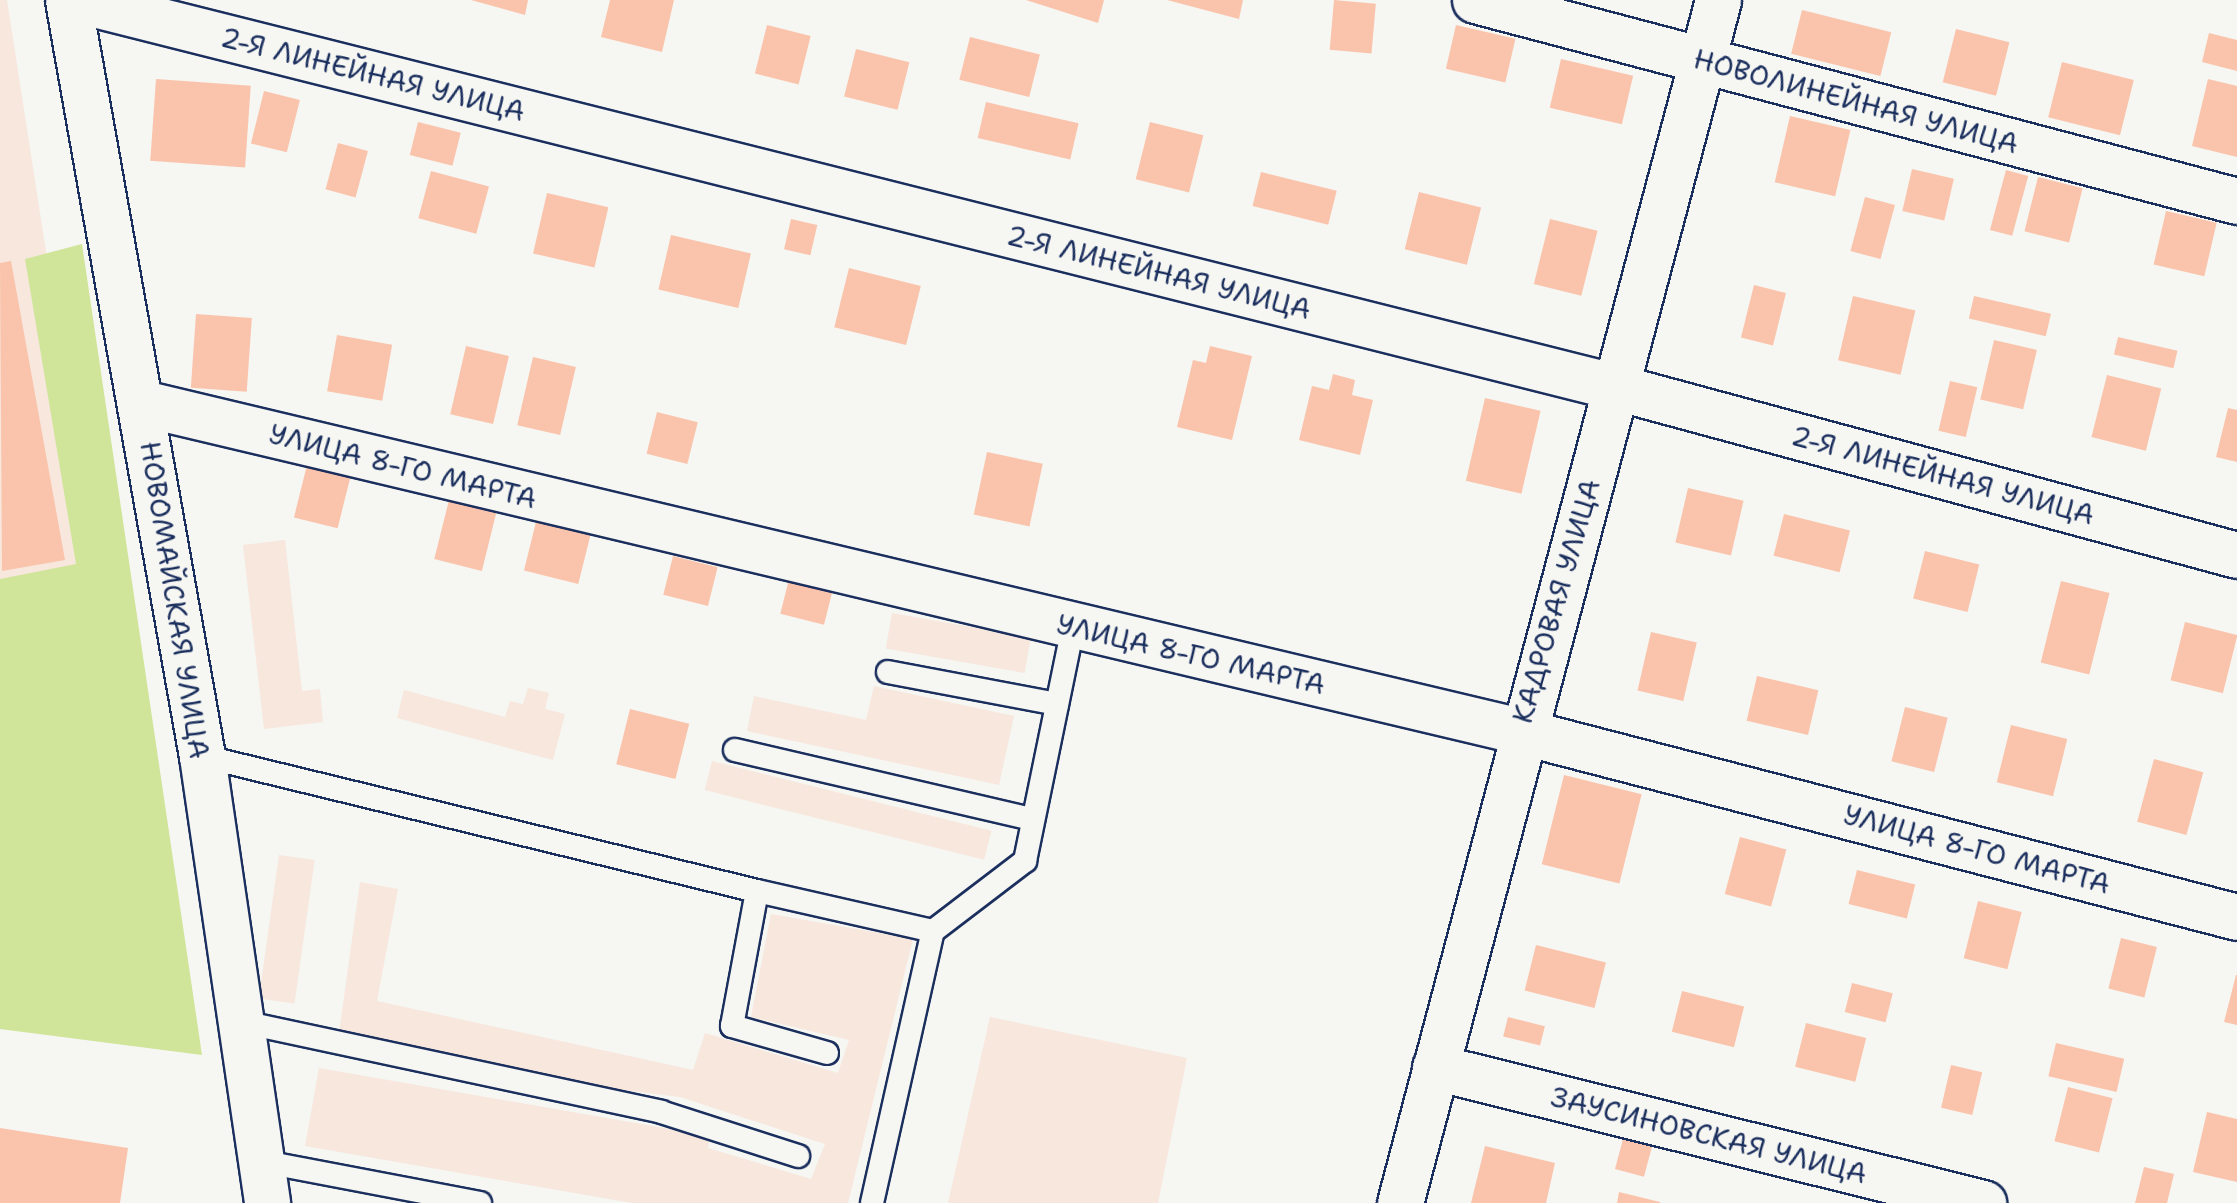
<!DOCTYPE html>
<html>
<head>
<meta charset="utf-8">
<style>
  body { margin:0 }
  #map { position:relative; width:2237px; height:1203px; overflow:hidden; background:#f6f6f2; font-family:"Shantell Sans",sans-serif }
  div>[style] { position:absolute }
  .built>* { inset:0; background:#f7e7dd; transform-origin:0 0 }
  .green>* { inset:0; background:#d0e59a }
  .building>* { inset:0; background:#fac4ac; transform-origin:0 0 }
  .roads { filter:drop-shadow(2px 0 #1b2f5e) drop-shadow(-2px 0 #1b2f5e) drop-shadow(0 2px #1b2f5e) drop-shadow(0 -2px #1b2f5e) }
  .lane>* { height:22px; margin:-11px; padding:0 11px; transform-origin:11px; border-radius:11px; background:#f6f6f2 }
  .street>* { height:45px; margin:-22.5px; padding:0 22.5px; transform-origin:22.5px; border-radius:22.5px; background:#f6f6f2 }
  span { translate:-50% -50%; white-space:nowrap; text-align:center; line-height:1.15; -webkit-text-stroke:8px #f6f6f2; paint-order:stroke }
  .street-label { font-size:28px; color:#1b2f5e }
</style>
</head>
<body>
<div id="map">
  <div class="built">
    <div style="clip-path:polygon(0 0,7px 0,107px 645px,0 666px)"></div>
    <div style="clip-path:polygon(285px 540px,302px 691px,320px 689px,323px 722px,264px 729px,243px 545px)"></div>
    <div style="left:892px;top:613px;width:141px;height:36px;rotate:10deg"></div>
    <div style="clip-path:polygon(874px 686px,1014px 716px,999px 785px,747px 731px,754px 696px,866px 720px)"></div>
    <div style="clip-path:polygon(528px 688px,549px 693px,545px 709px,565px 714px,553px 760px,397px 718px,404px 690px,505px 717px,510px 701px,523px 704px)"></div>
    <div style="left:712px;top:761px;width:288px;height:30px;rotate:14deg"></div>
    <div style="left:279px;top:855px;width:36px;height:145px;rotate:8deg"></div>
    <div style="clip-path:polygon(360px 882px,398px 889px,377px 1001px,693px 1070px,705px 1033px,838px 1073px,849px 1040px,751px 1017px,771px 914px,913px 939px,848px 1203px,632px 1203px,305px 1146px,319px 1068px,710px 1136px,708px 1148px,811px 1179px,825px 1144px,680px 1097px,560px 1082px,339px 1033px)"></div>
    <div style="clip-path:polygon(990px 1017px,1187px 1058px,1158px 1203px,948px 1203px)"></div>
  </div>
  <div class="green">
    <div style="clip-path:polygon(82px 244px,202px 1055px,0 1029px,0 579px,76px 564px,25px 259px)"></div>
  </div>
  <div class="building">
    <div style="clip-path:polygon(471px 0,528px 0,525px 15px)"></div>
    <div style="clip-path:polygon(610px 0,674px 0,662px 52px,601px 37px)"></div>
    <div style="clip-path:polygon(1026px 0,1104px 0,1098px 23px)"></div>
    <div style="clip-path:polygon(1167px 0,1243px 0,1239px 19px)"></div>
    <div style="left:1334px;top:0;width:42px;height:50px;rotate:5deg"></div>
    <div style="left:1802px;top:10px;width:92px;height:45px;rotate:14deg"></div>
    <div style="left:767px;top:25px;width:45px;height:50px;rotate:14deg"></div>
    <div style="left:1456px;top:25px;width:61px;height:45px;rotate:13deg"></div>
    <div style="left:1956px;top:29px;width:55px;height:55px;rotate:14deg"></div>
    <div style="clip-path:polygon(2209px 33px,2237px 40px,2237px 71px,2202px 62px)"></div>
    <div style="left:970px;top:37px;width:72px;height:44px;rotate:14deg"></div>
    <div style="left:856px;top:49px;width:55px;height:49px;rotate:14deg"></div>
    <div style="left:1561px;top:59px;width:74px;height:50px;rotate:13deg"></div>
    <div style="left:2062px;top:62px;width:74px;height:57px;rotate:14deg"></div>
    <div style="left:156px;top:79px;width:95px;height:82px;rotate:4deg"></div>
    <div style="clip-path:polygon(2208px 79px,2237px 86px,2237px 157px,2192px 146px)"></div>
    <div style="left:264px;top:91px;width:37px;height:54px;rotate:14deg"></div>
    <div style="left:986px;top:102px;width:95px;height:37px;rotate:13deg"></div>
    <div style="left:1790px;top:116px;width:62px;height:68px;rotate:13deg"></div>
    <div style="left:418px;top:122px;width:44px;height:34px;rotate:14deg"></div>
    <div style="left:1150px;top:122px;width:55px;height:59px;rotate:14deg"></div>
    <div style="left:338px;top:143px;width:31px;height:48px;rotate:15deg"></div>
    <div style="left:1912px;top:169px;width:43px;height:43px;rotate:13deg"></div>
    <div style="left:2006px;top:170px;width:23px;height:62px;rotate:15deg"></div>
    <div style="left:431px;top:171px;width:60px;height:49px;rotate:15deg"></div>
    <div style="left:1261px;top:172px;width:78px;height:35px;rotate:14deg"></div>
    <div style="left:2038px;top:177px;width:46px;height:56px;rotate:14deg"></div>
    <div style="left:1419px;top:192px;width:64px;height:59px;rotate:14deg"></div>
    <div style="left:547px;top:193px;width:63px;height:62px;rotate:13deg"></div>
    <div style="left:1865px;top:197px;width:31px;height:56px;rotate:15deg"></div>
    <div style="left:2166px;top:211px;width:52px;height:55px;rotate:13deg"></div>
    <div style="left:791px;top:219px;width:27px;height:31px;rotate:13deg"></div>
    <div style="left:1550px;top:219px;width:49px;height:67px;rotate:14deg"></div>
    <div style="left:671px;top:235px;width:82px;height:56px;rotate:13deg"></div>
    <div style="clip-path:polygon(11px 261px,65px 560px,2px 571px,0 263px)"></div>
    <div style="left:849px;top:268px;width:74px;height:61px;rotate:14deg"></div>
    <div style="left:1754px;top:285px;width:33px;height:54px;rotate:14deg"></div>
    <div style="left:1853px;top:296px;width:64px;height:66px;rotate:13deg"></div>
    <div style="left:1974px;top:296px;width:79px;height:23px;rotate:13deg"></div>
    <div style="left:196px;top:314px;width:56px;height:74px;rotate:4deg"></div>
    <div style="left:337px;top:335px;width:56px;height:57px;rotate:10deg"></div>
    <div style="left:2118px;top:337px;width:61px;height:18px;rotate:13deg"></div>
    <div style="left:1994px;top:340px;width:44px;height:61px;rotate:13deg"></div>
    <div style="left:466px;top:346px;width:44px;height:70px;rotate:13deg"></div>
    <div style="clip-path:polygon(1210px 346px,1252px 356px,1232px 440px,1177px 427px,1193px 360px,1206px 363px)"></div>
    <div style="left:533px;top:357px;width:44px;height:70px;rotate:13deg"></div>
    <div style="clip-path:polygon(1333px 374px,1355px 380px,1352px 395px,1373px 400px,1360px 455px,1299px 440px,1312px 386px,1329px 390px)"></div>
    <div style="left:2107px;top:375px;width:56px;height:64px;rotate:14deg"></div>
    <div style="left:1950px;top:381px;width:28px;height:51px;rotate:13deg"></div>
    <div style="left:1485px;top:398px;width:57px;height:85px;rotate:13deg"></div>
    <div style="clip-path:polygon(2228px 408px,2237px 410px,2237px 462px,2216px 457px)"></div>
    <div style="left:657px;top:412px;width:42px;height:43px;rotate:14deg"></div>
    <div style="left:987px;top:452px;width:57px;height:64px;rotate:12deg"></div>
    <div style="left:307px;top:465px;width:45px;height:54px;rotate:14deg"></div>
    <div style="left:1688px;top:488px;width:57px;height:56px;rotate:13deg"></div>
    <div style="left:450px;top:496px;width:49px;height:65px;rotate:14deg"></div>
    <div style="left:1784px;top:514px;width:68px;height:43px;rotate:14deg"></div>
    <div style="left:537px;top:518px;width:56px;height:54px;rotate:14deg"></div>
    <div style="left:1925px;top:551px;width:56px;height:49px;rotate:14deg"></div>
    <div style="left:673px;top:556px;width:46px;height:40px;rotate:14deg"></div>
    <div style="left:790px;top:575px;width:45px;height:40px;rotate:14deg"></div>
    <div style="left:2061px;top:581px;width:50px;height:84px;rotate:14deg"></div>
    <div style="left:2185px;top:622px;width:54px;height:60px;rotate:14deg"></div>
    <div style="left:1651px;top:632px;width:47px;height:60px;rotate:13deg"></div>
    <div style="left:1757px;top:676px;width:63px;height:46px;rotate:13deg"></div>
    <div style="left:1905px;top:707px;width:44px;height:56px;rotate:14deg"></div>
    <div style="left:630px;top:709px;width:61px;height:57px;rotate:14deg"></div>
    <div style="left:2011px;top:725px;width:58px;height:59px;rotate:14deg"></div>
    <div style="left:2154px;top:759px;width:51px;height:65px;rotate:15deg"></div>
    <div style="left:1564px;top:775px;width:80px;height:92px;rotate:14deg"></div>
    <div style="left:1740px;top:837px;width:48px;height:59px;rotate:15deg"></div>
    <div style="left:1857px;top:870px;width:60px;height:35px;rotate:14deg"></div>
    <div style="left:1978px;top:901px;width:45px;height:59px;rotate:14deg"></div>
    <div style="left:2121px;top:938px;width:37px;height:52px;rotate:14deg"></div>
    <div style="left:1536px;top:945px;width:72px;height:47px;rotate:14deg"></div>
    <div style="clip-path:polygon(2236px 975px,2237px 975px,2237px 1025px,2224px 1022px)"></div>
    <div style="left:1852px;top:983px;width:42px;height:30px;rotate:14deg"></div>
    <div style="left:1682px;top:991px;width:64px;height:42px;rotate:14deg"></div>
    <div style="left:1508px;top:1017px;width:38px;height:20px;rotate:14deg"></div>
    <div style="left:1806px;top:1023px;width:62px;height:45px;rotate:14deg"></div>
    <div style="left:2056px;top:1043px;width:70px;height:34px;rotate:13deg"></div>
    <div style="left:1951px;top:1065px;width:32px;height:44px;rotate:13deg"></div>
    <div style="left:2068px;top:1087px;width:46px;height:56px;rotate:14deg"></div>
    <div style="clip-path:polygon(2207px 1112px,2237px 1119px,2237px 1182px,2193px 1172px)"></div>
    <div style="clip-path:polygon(0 1128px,128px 1148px,120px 1203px,0 1203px)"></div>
    <div style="left:1623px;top:1139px;width:30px;height:31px;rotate:15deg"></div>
    <div style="clip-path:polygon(1485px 1146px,1555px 1163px,1546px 1203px,1471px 1203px)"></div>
    <div style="clip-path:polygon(2144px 1167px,2174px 1174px,2167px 1203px,2135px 1203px)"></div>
    <div style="clip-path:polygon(1619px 1192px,1660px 1202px,1660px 1203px,1617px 1203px)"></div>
  </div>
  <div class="roads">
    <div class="lane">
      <div style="left:888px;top:672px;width:172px;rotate:10.7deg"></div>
      <div style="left:735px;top:750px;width:305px;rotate:13.1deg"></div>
      <div style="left:202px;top:756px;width:571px;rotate:13.67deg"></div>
      <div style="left:238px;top:1021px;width:433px;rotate:12.1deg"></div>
      <div style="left:661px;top:1112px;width:144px;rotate:17.8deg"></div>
      <div style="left:827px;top:1053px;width:99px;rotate:-164.1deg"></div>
      <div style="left:732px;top:1026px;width:137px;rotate:-79.5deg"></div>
      <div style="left:757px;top:891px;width:180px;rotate:12.8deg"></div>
      <div style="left:933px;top:931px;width:116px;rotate:-37.3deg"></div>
      <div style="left:1025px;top:861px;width:239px;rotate:-78.4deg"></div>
      <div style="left:260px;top:1161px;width:224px;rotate:10.8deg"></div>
      <div style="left:872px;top:1203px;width:279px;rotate:-77.4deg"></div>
    </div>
    <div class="street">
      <div style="left:68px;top:0;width:768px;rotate:79.95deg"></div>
      <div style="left:202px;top:756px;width:452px;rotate:81.7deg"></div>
      <div style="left:78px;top:0;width:1586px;rotate:14.12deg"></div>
      <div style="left:1616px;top:387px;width:643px;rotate:15.14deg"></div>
      <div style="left:1475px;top:0;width:788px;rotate:14.78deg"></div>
      <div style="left:142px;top:403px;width:1416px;rotate:13.39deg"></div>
      <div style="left:1520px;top:731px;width:741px;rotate:14.54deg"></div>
      <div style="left:1435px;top:1067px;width:565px;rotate:13.94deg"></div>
      <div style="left:1400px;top:1203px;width:1244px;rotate:-75.19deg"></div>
    </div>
  </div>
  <div class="street-label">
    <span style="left:373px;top:74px;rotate:14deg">2-Я ЛИНЕЙНАЯ УЛИЦА</span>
    <span style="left:1856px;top:101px;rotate:15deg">НОВОЛИНЕЙНАЯ УЛИЦА</span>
    <span style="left:1159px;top:272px;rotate:14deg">2-Я ЛИНЕЙНАЯ УЛИЦА</span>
    <span style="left:403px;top:466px;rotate:14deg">УЛИЦА 8-ГО МАРТА</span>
    <span style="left:1943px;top:475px;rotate:15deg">2-Я ЛИНЕЙНАЯ УЛИЦА</span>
    <span style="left:175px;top:600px;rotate:81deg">НОВОМАЙСКАЯ УЛИЦА</span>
    <span style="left:1556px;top:601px;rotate:-74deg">КАДРОВАЯ УЛИЦА</span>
    <span style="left:1191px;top:654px;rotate:13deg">УЛИЦА 8-ГО МАРТА</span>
    <span style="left:1977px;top:849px;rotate:15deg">УЛИЦА 8-ГО МАРТА</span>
    <span style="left:1709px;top:1135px;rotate:14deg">ЗАУСИНОВСКАЯ УЛИЦА</span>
  </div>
</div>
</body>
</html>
